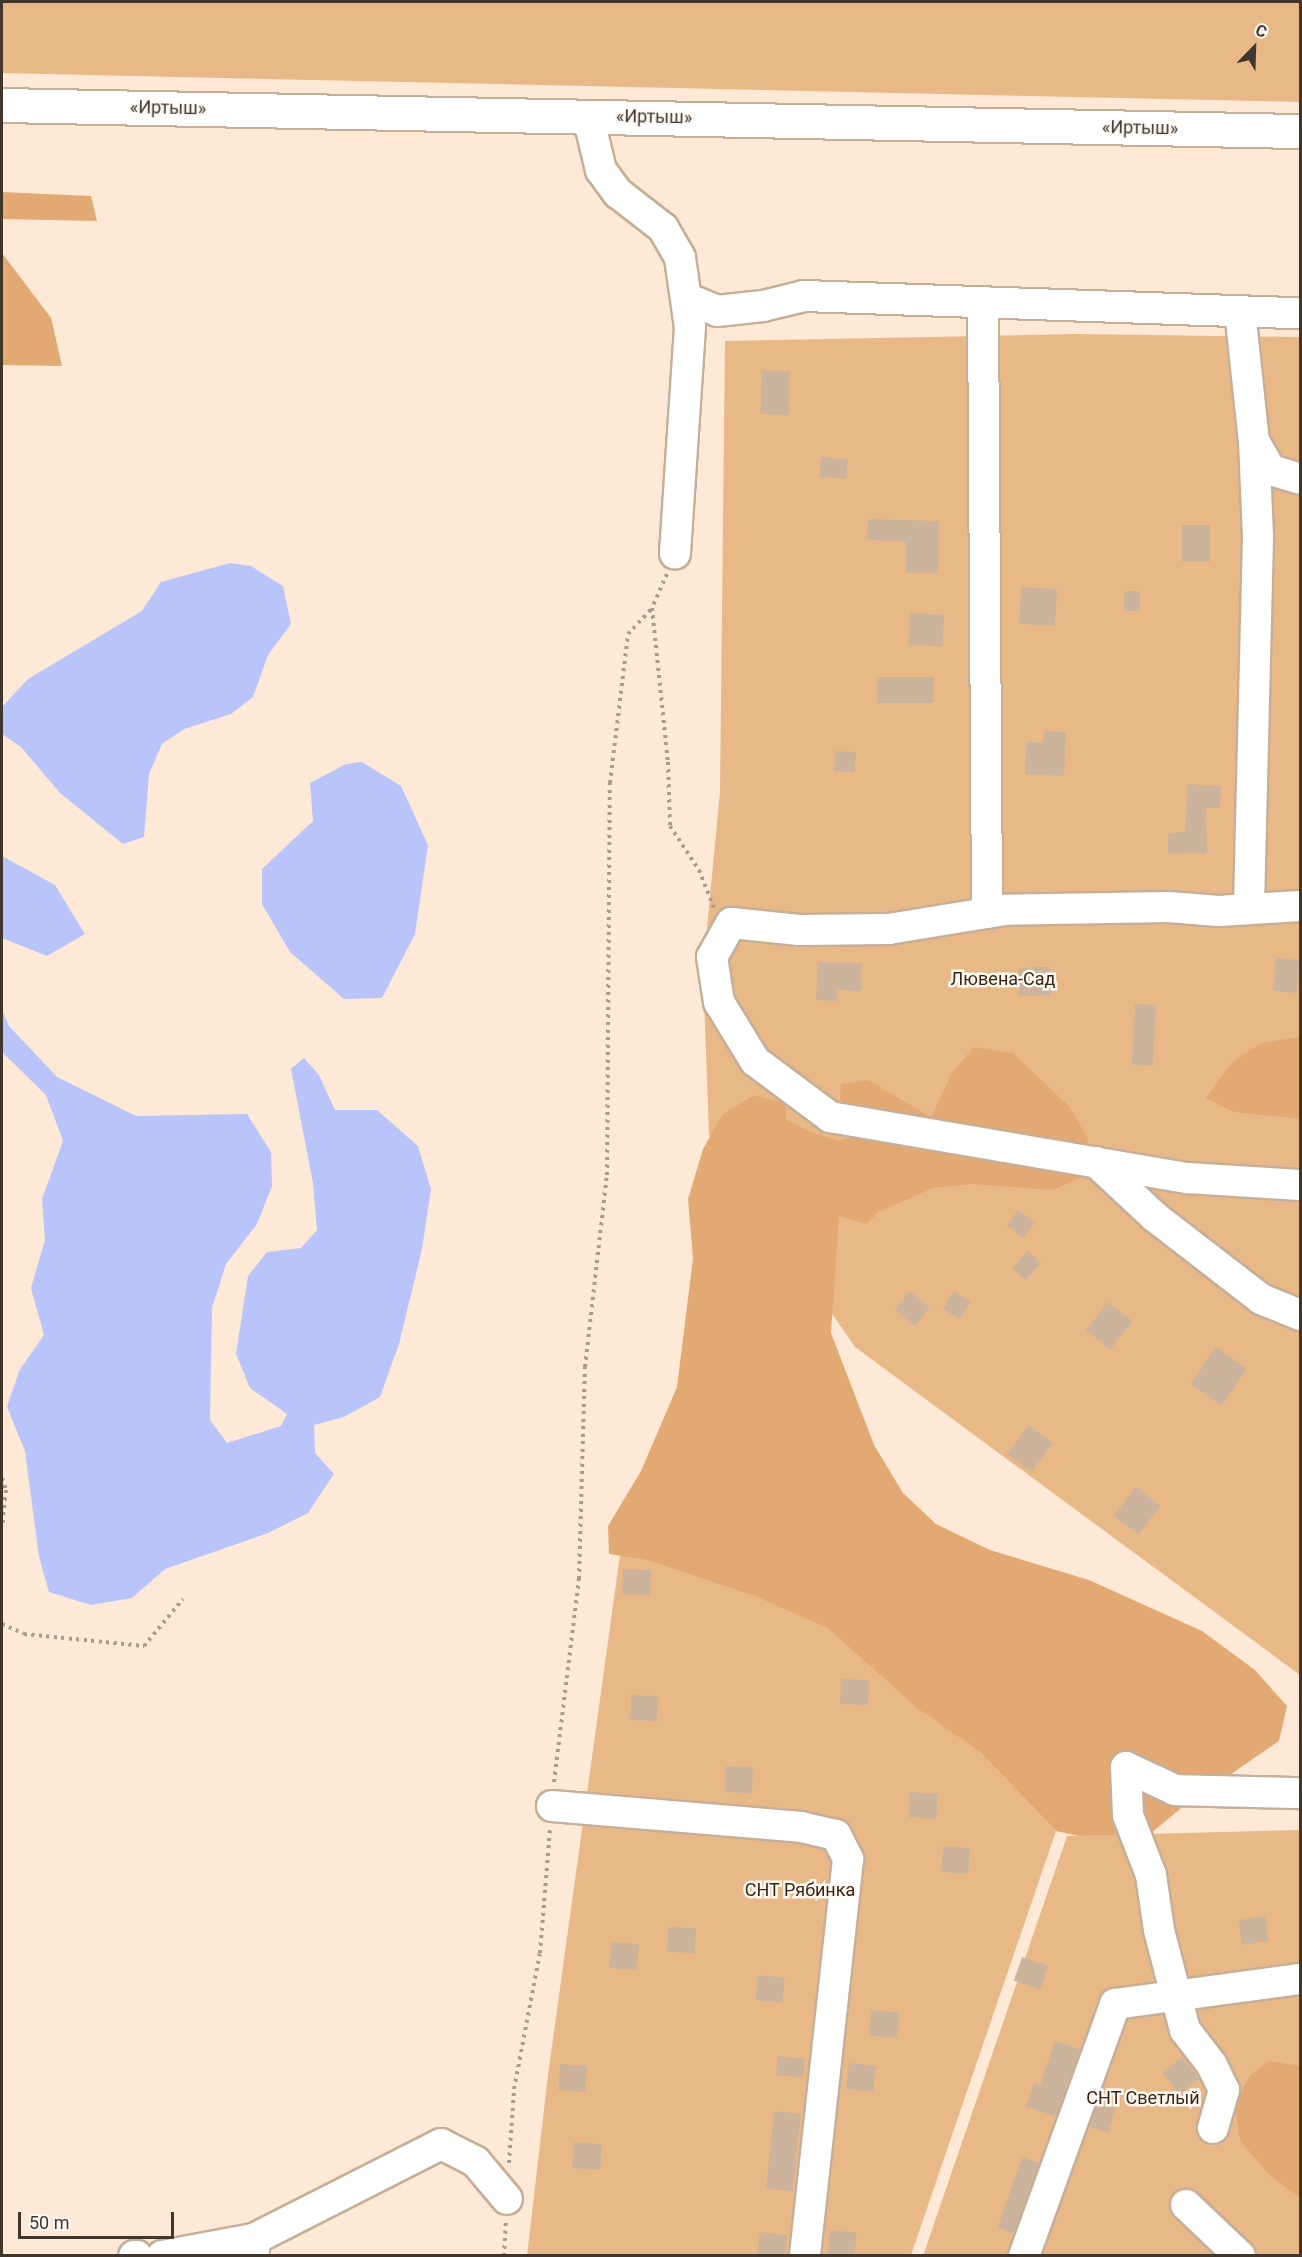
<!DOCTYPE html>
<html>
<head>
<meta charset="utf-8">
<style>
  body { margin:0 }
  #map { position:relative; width:1302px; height:2257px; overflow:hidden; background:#fee9d6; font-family:Roboto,sans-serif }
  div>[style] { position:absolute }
  .green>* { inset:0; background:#e9b887 }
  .forest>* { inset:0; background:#e2aa72 }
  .water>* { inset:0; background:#b9c4fb }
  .building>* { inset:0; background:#ccb49c; transform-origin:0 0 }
  .path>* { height:4px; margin-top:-2px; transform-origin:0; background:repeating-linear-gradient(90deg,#ab9b8c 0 3px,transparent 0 7.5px) }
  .roads { filter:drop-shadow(2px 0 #c6ae97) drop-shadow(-2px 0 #c6ae97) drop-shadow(0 2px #c6ae97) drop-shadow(0 -2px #c6ae97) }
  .minor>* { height:30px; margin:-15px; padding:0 15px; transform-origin:15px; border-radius:15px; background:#fff }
  .highway>* { height:33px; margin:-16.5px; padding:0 16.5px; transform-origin:16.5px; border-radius:16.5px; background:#fff }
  span { translate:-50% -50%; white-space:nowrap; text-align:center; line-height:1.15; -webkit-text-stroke:5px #fffaf5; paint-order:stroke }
  .street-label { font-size:18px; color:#40362c }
  .park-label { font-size:18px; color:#3c250c }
  .frame { position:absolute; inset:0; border:3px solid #40362c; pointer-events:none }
  .north { position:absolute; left:1224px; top:18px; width:60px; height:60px; -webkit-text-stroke:4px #fffaf5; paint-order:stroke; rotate:23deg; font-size:16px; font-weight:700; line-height:24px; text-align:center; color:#40362c }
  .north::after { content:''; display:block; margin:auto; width:21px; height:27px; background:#40362c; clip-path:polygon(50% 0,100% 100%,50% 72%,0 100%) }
  .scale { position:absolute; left:18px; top:2212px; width:156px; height:27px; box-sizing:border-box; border:3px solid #40362c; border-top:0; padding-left:8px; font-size:18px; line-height:21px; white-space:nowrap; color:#40362c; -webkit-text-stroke:4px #fffaf5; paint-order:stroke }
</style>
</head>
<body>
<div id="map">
  <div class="green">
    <div style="clip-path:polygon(2px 2px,1300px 2px,1300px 102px,2px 73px)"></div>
    <div style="clip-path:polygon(1076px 334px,1300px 337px,1300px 1675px,855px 1347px,709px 1135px,703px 971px,720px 791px,725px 341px)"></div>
    <div style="clip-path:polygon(624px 1526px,813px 1601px,979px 1751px,1056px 1831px,911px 2255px,527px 2256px,548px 2075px)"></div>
    <div style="clip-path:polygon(1300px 1830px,1300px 2255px,923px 2256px,1067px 1836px)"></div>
  </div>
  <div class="forest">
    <div style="clip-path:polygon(2px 192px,91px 196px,97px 221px,2px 219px)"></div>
    <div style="clip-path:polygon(2px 253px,51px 318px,62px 366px,2px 365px)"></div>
    <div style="clip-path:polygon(1300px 1037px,1300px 1119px,1233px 1112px,1206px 1098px,1231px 1063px,1261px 1043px)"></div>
    <div style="clip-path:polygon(973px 1047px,1013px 1053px,1069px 1106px,1087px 1137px,1092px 1172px,1053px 1190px,971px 1184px,933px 1188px,878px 1212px,867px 1224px,839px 1216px,831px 1333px,874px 1445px,903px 1493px,936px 1524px,990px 1550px,1089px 1580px,1202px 1631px,1255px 1670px,1287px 1706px,1279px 1741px,1180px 1809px,1150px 1834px,1079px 1836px,1056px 1831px,979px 1751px,917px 1708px,828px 1628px,755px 1596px,648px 1560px,609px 1554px,608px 1526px,641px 1471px,677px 1387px,693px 1258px,688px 1199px,703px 1149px,723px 1114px,754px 1095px,785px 1103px,786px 1119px,808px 1131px,840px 1141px,853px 1135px,840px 1098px,841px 1084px,868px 1080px,931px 1117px,951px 1075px)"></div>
    <div style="clip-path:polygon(1269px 2061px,1300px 2066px,1300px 2197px,1270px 2176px,1240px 2140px,1235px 2104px,1251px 2074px)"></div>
  </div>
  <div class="water">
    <div style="clip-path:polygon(230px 563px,251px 566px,283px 586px,291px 624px,268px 655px,253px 697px,231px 714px,184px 729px,162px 744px,149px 774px,144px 837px,123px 844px,60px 793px,21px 747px,2px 734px,2px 707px,28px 679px,142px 611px,161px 582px)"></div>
    <div style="clip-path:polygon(362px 762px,401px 786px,428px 845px,415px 934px,382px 998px,344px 999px,290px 952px,262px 904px,262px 869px,313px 821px,310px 783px,346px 764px)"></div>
    <div style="clip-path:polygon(2px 856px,55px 885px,85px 934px,47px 956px,2px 938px)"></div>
    <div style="clip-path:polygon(2px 1010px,9px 1026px,57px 1077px,136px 1116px,247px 1114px,271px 1152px,272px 1186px,257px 1224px,226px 1264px,212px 1308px,210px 1420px,227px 1443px,281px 1426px,287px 1414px,250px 1388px,236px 1354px,248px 1276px,267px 1252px,301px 1248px,317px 1230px,313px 1183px,291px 1069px,304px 1058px,319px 1075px,335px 1110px,377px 1110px,418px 1146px,431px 1189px,422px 1249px,399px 1344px,380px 1397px,344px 1417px,314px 1425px,315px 1453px,334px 1474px,308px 1513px,268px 1533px,165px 1569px,132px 1598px,91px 1605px,49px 1592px,39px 1557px,25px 1451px,7px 1407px,19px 1371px,44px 1335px,31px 1288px,45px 1240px,42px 1199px,63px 1141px,46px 1095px,2px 1052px)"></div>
  </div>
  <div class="building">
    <div style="left:762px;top:370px;width:28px;height:44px;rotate:2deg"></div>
    <div style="left:821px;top:457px;width:27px;height:20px;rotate:4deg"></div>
    <div style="clip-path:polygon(868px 519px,939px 521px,938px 574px,906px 573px,906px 542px,867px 540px)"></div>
    <div style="left:1182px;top:525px;width:28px;height:37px"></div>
    <div style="left:1021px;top:587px;width:36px;height:37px;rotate:3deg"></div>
    <div style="left:1124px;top:591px;width:16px;height:20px"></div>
    <div style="left:910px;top:613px;width:34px;height:32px;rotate:3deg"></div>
    <div style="left:877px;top:677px;width:57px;height:26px"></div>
    <div style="clip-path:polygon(1044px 731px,1066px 732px,1064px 776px,1025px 774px,1026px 742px,1043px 742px)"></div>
    <div style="left:835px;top:751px;width:21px;height:20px;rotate:3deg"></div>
    <div style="clip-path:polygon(1187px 784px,1221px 786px,1220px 808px,1206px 808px,1207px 853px,1168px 854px,1168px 833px,1185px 832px)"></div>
    <div style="left:1276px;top:958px;width:24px;height:33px;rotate:5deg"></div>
    <div style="clip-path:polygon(818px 962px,862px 963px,861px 991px,837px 990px,837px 1001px,816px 1000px)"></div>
    <div style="clip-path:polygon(1040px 967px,1050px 967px,1051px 995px,1019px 996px,1019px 968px)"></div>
    <div style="left:1135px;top:1004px;width:21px;height:61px;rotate:3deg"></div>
    <div style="left:1018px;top:1210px;width:21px;height:19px;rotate:37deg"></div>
    <div style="left:1028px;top:1251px;width:18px;height:23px;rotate:43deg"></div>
    <div style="left:910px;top:1291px;width:26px;height:24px;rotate:40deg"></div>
    <div style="left:954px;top:1291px;width:20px;height:21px;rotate:33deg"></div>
    <div style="left:1108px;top:1302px;width:31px;height:36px;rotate:38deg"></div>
    <div style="left:1216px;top:1347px;width:38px;height:45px;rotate:35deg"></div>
    <div style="left:1029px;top:1425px;width:30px;height:36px;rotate:37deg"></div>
    <div style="left:1136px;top:1487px;width:31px;height:36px;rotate:38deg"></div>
    <div style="left:623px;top:1569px;width:28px;height:25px;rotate:2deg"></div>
    <div style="left:841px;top:1679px;width:28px;height:25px;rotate:2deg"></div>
    <div style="left:631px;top:1695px;width:27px;height:25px;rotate:2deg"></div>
    <div style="left:726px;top:1766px;width:27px;height:26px;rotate:2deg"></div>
    <div style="left:910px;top:1792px;width:28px;height:25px;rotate:4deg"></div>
    <div style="left:943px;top:1846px;width:27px;height:26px;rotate:4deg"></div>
    <div style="left:1265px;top:1916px;width:25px;height:27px;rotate:81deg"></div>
    <div style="left:668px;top:1927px;width:28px;height:25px;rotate:2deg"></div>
    <div style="left:611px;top:1942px;width:28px;height:26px;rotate:4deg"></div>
    <div style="left:1022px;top:1957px;width:28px;height:25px;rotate:19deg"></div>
    <div style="left:758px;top:1975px;width:27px;height:25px;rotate:6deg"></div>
    <div style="left:871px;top:2010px;width:28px;height:26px;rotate:4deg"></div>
    <div style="clip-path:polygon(1055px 2041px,1080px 2049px,1057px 2114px,1052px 2115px,1026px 2107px,1034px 2083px,1040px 2085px)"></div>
    <div style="left:778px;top:2056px;width:27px;height:19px;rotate:6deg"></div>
    <div style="left:1182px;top:2057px;width:28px;height:25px;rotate:52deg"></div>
    <div style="left:849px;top:2063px;width:27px;height:26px;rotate:6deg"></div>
    <div style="left:560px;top:2064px;width:27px;height:26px;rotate:4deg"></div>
    <div style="left:1098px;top:2102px;width:19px;height:26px;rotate:18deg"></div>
    <div style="left:774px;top:2111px;width:27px;height:78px;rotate:6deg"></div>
    <div style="left:574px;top:2142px;width:28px;height:26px;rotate:4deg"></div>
    <div style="left:1022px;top:2157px;width:18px;height:75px;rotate:19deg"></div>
    <div style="left:830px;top:2230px;width:27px;height:26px;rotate:6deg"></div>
    <div style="clip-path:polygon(760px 2232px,787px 2235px,785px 2256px,757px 2256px)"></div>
  </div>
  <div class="path">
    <div style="left:667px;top:574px;width:37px;rotate:114deg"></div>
    <div style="left:652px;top:608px;width:155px;rotate:84.1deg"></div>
    <div style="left:668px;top:762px;width:64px;rotate:88.2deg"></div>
    <div style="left:670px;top:826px;width:53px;rotate:56.6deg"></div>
    <div style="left:699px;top:870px;width:41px;rotate:68.5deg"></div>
    <div style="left:2px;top:1478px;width:13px;rotate:72deg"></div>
    <div style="left:6px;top:1490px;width:37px;rotate:96deg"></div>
    <div style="left:2px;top:1624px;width:24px;rotate:24deg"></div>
    <div style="left:24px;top:1634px;width:121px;rotate:5.7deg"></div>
    <div style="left:144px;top:1646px;width:61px;rotate:-50.3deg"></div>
    <div style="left:554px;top:1782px;width:205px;rotate:-83deg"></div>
    <div style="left:579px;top:1579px;width:212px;rotate:-88.4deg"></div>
    <div style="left:585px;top:1367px;width:193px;rotate:-83.5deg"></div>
    <div style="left:607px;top:1175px;width:392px;rotate:-89.6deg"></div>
    <div style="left:610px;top:783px;width:150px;rotate:-83.1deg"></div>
    <div style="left:628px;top:634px;width:35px;rotate:-47deg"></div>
    <div style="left:509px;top:2163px;width:74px;rotate:-86.1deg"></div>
    <div style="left:514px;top:2089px;width:138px;rotate:-79.2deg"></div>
    <div style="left:540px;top:1953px;width:125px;rotate:-85.4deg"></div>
    <div style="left:504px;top:2256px;width:35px;rotate:-87deg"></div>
  </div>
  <div class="roads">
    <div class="minor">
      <div style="left:588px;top:116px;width:56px;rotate:76.5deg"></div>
      <div style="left:601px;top:170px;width:29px;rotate:54deg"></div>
      <div style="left:618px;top:193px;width:57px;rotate:37.9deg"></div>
      <div style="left:663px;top:228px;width:34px;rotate:60deg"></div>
      <div style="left:680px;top:258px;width:70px;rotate:81.8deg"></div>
      <div style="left:690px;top:327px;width:227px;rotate:93.8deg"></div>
      <div style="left:688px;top:299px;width:31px;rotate:22deg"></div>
      <div style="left:717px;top:311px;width:46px;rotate:-6.2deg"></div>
      <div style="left:763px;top:306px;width:42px;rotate:-13.7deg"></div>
      <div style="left:804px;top:296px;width:496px;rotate:2deg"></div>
      <div style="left:983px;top:304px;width:609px;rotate:89.62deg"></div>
      <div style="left:1240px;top:311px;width:131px;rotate:83.9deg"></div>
      <div style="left:1254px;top:441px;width:96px;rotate:87.6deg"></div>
      <div style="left:1258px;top:537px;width:371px;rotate:91.4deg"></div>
      <div style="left:1254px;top:441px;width:34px;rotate:60deg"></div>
      <div style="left:1271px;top:470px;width:30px;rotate:17deg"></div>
      <div style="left:1300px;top:906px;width:82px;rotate:176.5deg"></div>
      <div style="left:1218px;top:911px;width:49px;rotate:-175.3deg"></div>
      <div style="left:1169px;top:907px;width:164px;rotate:179deg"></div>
      <div style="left:1005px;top:910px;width:118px;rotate:170.7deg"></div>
      <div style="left:889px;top:929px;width:90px;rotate:179.4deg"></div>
      <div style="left:799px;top:930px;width:68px;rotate:-174.1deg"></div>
      <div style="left:731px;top:923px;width:39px;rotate:119deg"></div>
      <div style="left:712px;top:957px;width:46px;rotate:81.2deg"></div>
      <div style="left:719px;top:1002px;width:69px;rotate:58.6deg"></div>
      <div style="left:755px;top:1061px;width:94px;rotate:36.7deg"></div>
      <div style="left:830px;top:1117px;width:363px;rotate:9.7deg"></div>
      <div style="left:1188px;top:1178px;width:112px;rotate:3.6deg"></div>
      <div style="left:1096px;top:1162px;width:81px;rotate:43deg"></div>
      <div style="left:1155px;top:1217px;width:134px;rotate:37.7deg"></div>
      <div style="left:1261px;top:1299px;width:42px;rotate:22.3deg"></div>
      <div style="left:552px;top:1806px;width:250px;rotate:4.8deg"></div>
      <div style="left:801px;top:1827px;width:36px;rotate:13deg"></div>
      <div style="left:836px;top:1835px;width:27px;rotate:63deg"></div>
      <div style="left:848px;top:1859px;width:399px;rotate:96.2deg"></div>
      <div style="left:1213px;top:2128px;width:40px;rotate:-74deg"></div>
      <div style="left:1224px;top:2090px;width:28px;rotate:-116deg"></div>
      <div style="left:1212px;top:2065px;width:44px;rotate:-127.6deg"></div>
      <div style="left:1185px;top:2030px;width:103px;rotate:-104.6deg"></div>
      <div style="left:1159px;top:1930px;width:56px;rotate:-98.3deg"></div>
      <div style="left:1151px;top:1875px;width:64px;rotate:-111deg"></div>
      <div style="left:1128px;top:1815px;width:48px;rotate:-92.4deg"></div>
      <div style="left:1126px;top:1767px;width:54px;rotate:25.1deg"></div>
      <div style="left:1175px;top:1790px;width:125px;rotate:1.4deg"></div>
      <div style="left:1186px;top:2205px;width:74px;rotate:43.4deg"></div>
      <div style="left:134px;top:2256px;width:3px"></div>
      <div style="left:162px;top:2256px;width:94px;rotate:-10.5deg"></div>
      <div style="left:254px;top:2256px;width:17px;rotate:-90deg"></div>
      <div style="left:254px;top:2239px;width:210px;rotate:-26.9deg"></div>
      <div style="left:441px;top:2144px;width:39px;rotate:27deg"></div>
      <div style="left:476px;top:2162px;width:48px;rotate:50deg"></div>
      <div style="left:1024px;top:2256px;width:268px;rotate:-70.1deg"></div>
      <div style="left:1115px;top:2004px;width:187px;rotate:-7.7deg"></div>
    </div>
    <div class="highway">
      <div style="left:2px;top:105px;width:1298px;rotate:1.15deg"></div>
    </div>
  </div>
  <div class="street-label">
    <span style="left:168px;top:108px;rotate:1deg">«Иртыш»</span>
    <span style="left:654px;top:117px;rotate:1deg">«Иртыш»</span>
    <span style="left:1140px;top:128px;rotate:1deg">«Иртыш»</span>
  </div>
  <div class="park-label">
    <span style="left:1003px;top:979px">Лювена-Сад</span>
    <span style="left:800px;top:1890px">СНТ Рябинка</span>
    <span style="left:1143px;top:2098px">СНТ Светлый</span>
  </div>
  <div class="frame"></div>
  <div class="north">С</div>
  <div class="scale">50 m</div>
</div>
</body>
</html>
